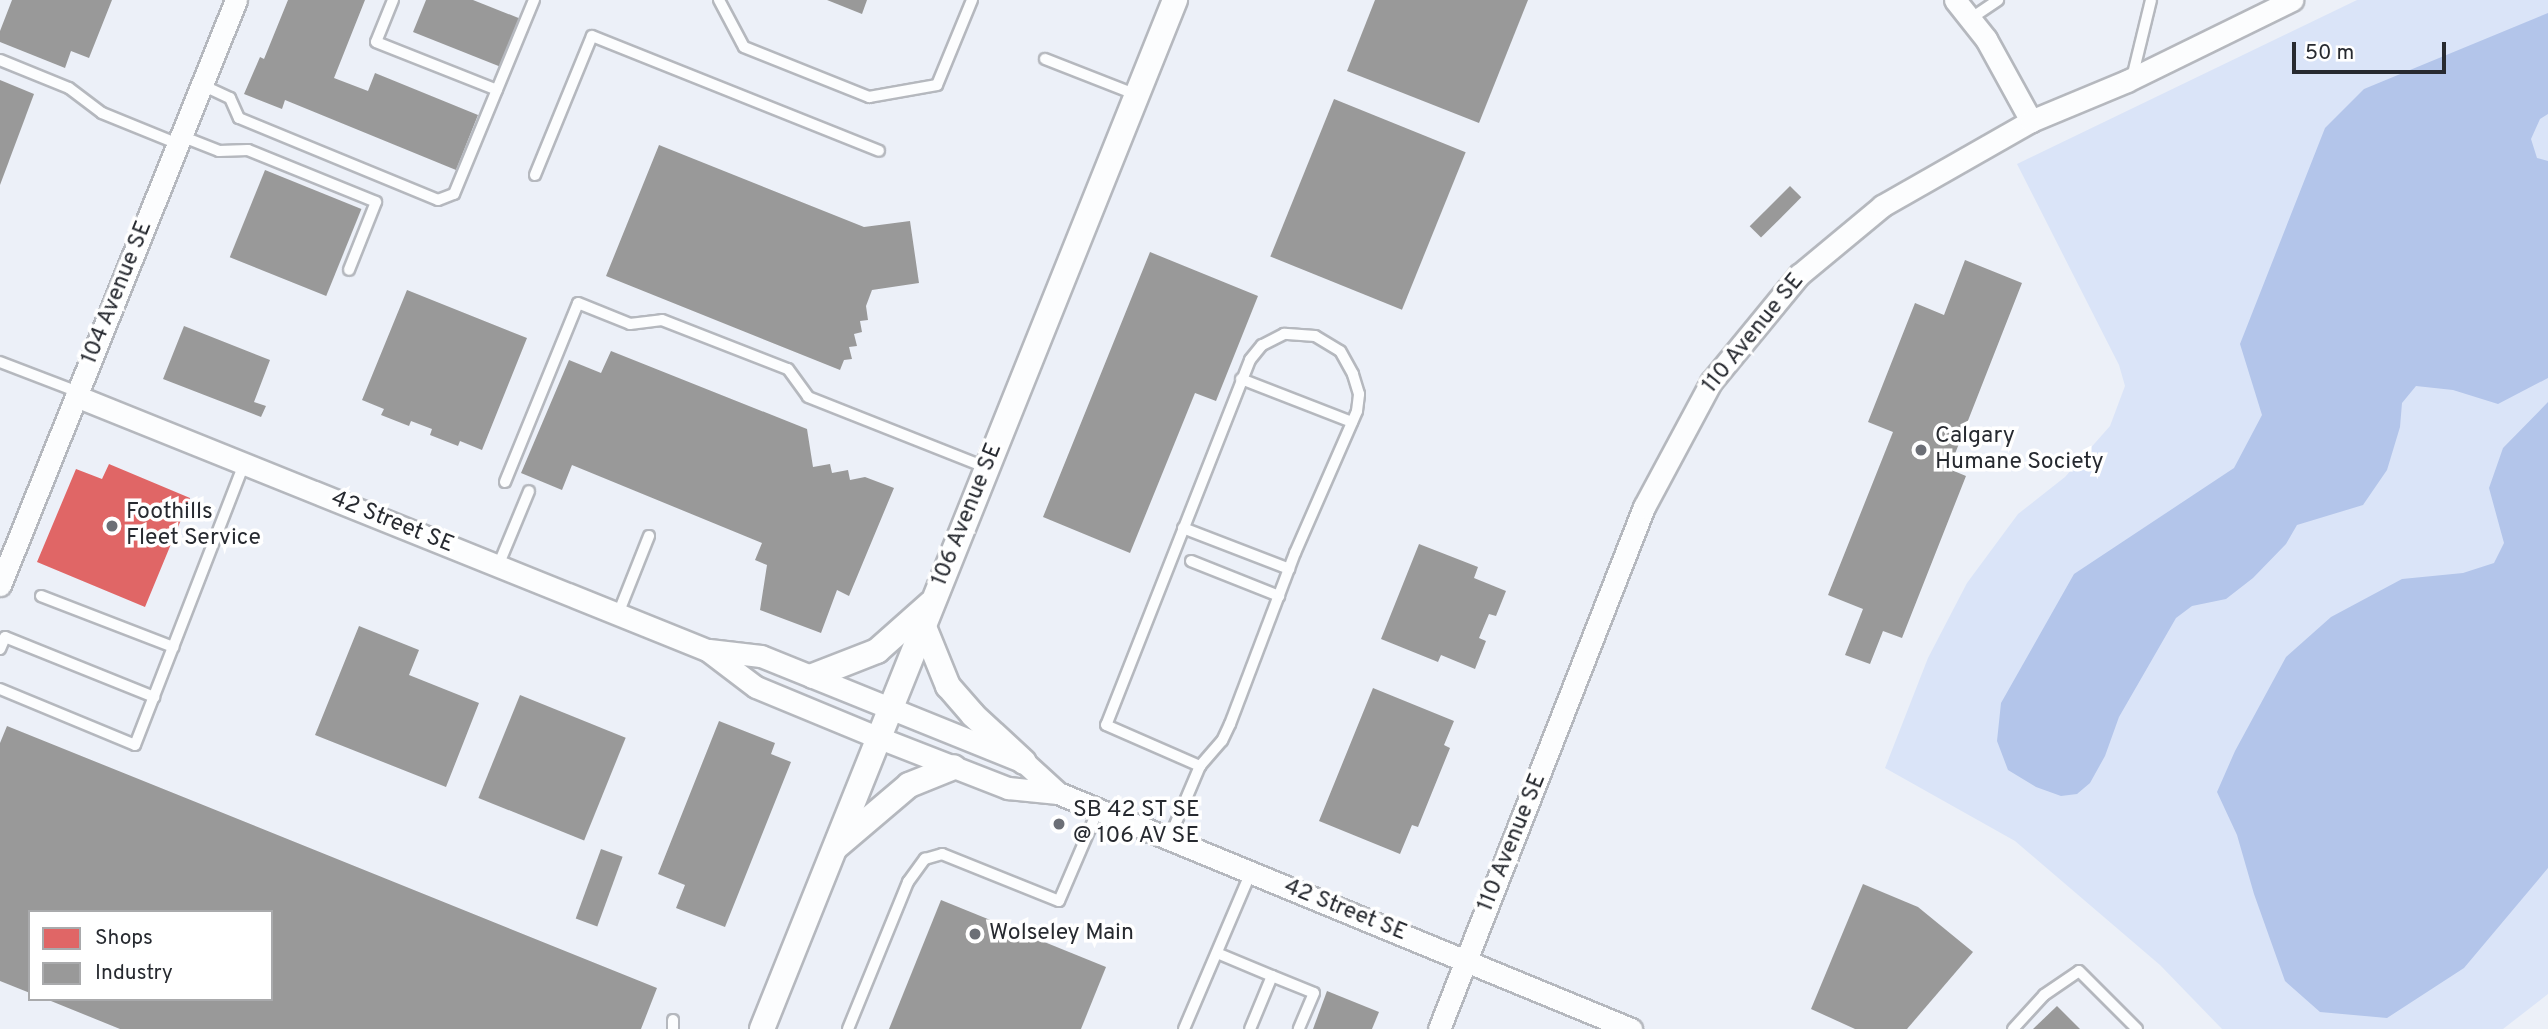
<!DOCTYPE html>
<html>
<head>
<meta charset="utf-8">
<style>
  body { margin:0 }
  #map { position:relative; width:2548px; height:1029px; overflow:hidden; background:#ecf0f8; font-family:Overpass,sans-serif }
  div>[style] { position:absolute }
  .green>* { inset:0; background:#dae4f8 }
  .water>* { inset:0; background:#b3c5ea }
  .shops>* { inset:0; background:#e06666 }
  .industry>* { inset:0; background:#999; transform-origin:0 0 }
  .roads { filter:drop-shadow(2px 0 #b5b8be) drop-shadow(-2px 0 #b5b8be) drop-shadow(0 2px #b5b8be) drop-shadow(0 -2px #b5b8be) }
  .service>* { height:10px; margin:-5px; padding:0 5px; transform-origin:5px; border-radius:5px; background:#fcfdfe }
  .minor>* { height:21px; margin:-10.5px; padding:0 10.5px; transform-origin:10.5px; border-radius:10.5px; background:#fcfdfe }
  .tertiary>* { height:24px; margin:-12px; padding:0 12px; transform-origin:12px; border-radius:12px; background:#fcfdfe }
  .dots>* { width:19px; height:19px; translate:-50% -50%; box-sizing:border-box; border:4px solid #fff; border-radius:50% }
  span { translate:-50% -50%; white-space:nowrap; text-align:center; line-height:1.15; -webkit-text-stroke:7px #fff; paint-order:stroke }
  .street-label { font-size:23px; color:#272a30 }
  .poi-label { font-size:23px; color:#272a30 }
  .left { translate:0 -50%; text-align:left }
  .legend { position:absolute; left:28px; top:910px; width:245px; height:91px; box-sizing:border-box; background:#fff; border:2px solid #a9aaac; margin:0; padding:9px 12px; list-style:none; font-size:21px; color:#272a30 }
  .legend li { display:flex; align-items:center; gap:14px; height:35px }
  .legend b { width:35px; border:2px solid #a9aaac }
  .scale { position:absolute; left:2292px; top:42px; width:154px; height:32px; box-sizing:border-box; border:4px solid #272a30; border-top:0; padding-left:9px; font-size:21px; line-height:24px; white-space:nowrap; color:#272a30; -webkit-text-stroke:5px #fff; paint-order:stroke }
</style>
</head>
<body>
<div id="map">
  <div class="green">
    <div style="clip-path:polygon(2357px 0,2548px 0,2548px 994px,2503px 1029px,2222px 1029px,2160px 965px,2015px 841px,1885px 768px,1928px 658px,1967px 583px,2018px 514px,2065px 477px,2110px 426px,2125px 386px,2119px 365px,2017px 164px)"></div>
  </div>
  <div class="water">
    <div style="clip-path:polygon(2548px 13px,2548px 114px,2540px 119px,2531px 139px,2537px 158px,2548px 161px,2548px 378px,2498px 404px,2453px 390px,2416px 386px,2402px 403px,2400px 427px,2387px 470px,2363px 505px,2297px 525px,2286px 544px,2253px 578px,2226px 599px,2192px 606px,2176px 618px,2119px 717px,2105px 756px,2090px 783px,2077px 794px,2061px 796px,2036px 787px,2008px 770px,1997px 741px,2001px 703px,2074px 574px,2234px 468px,2262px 415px,2240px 344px,2325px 128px,2364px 89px)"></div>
    <div style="clip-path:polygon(2548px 402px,2548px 868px,2464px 968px,2387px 1018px,2320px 1012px,2285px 981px,2254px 894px,2237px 835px,2217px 792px,2235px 751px,2286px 657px,2331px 617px,2402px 579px,2463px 573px,2494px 563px,2504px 543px,2489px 488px,2503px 448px)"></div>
  </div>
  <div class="shops">
    <div style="clip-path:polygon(109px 464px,190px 498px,145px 607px,37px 562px,76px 469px,102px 479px)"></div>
  </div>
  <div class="industry">
    <div style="clip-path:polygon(12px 0,112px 0,89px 58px,71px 51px,65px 68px,0 42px,0 31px)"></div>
    <div style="clip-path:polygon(288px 0,365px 0,334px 78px,368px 91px,375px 73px,478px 115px,456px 170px,285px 100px,282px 109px,244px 94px,260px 57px,264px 59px)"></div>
    <div style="clip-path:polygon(426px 0,473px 0,521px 19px,501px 67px,413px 32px)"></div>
    <div style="clip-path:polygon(827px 0,867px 0,862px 14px)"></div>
    <div style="clip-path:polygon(1375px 0,1528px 0,1479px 123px,1347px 71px)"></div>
    <div style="clip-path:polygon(0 80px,34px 94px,0 185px)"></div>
    <div style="left:1334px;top:99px;width:142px;height:170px;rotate:22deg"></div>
    <div style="clip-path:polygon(659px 145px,864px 227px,910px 221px,919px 283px,872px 290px,866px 306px,868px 320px,860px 321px,862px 332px,854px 334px,857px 346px,849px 347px,852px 359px,844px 360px,840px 370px,606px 276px)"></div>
    <div style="left:265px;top:170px;width:104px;height:94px;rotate:22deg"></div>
    <div style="left:1790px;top:186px;width:16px;height:57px;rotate:45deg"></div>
    <div style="clip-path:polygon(1150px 252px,1258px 296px,1216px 401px,1195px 393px,1130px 553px,1043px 517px)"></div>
    <div style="clip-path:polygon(1965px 260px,2022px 283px,1949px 469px,1966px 476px,1902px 638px,1883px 631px,1870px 664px,1845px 655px,1863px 609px,1828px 595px,1893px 432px,1868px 422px,1915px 303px,1944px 315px)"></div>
    <div style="clip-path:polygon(407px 290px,527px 338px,482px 450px,460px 441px,458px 446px,430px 435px,432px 429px,411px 421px,409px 426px,381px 415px,384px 409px,362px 400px)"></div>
    <div style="clip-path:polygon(184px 326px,270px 360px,254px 402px,266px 406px,261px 417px,163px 379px)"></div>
    <div style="clip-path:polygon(611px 351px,807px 429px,813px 467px,830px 464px,832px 473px,848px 470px,850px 480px,865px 477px,894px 488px,849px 596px,837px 590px,821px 633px,760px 610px,767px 565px,755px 560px,762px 543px,572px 465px,562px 490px,521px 473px,569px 360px,601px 373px)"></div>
    <div style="clip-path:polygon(1419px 544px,1478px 567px,1474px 578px,1506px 591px,1496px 616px,1489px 614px,1479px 638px,1486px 641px,1475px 669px,1441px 655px,1438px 662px,1381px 639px)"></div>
    <div style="clip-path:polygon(359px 626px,419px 650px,409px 675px,479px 703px,446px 787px,315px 735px)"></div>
    <div style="clip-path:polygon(1373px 688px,1454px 721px,1444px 745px,1450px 748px,1418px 827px,1412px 825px,1400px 854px,1319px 821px)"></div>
    <div style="left:520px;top:695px;width:114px;height:111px;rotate:22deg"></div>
    <div style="clip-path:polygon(719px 721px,775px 743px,771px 754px,791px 762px,725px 927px,676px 908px,685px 885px,658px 874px)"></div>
    <div style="clip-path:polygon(7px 726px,657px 988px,641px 1029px,120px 1029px,46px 999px,271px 999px,271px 912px,30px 912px,30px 993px,0 981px,0 743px)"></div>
    <div style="left:601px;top:849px;width:23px;height:74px;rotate:20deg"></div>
    <div style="clip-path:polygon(1863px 884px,1918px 907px,1973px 952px,1907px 1029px,1855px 1029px,1811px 1009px)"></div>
    <div style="clip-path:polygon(941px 900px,1106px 967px,1081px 1029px,889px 1029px)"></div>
    <div style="clip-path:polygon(1327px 991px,1379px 1012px,1372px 1029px,1313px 1029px)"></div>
    <div style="clip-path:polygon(2057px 1006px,2080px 1029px,2033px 1029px)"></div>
  </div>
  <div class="roads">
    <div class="service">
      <div style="left:393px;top:0;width:45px;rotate:112deg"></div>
      <div style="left:376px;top:42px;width:130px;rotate:21.6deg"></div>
      <div style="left:719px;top:0;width:53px;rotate:62deg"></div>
      <div style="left:744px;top:47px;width:135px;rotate:21.8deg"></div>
      <div style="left:869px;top:97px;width:69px;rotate:-10deg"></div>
      <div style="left:937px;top:85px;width:92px;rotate:-67.6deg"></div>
      <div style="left:1970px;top:19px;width:34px;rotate:-34deg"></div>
      <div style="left:1045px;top:59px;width:99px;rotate:21.4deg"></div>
      <div style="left:0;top:60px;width:74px;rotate:22.1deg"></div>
      <div style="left:69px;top:88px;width:41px;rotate:37.1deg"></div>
      <div style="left:102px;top:113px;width:82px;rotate:22.2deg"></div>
      <div style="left:2132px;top:78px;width:80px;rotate:-76.3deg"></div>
      <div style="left:202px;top:85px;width:31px;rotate:25deg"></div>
      <div style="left:230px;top:98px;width:22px;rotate:66deg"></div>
      <div style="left:239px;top:118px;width:215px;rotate:22.4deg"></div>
      <div style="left:438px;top:200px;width:17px;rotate:-21deg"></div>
      <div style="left:454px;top:194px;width:210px;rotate:-67.6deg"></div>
      <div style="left:181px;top:136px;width:41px;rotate:21.5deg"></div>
      <div style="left:219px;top:151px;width:29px;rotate:-2deg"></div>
      <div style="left:248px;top:150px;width:138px;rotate:22.1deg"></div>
      <div style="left:376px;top:202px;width:73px;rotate:111.7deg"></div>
      <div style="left:535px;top:175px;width:150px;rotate:-67.7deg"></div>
      <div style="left:592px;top:36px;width:309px;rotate:21.8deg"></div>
      <div style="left:0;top:362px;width:84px;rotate:21deg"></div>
      <div style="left:1241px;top:379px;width:119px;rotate:21.2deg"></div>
      <div style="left:505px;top:482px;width:193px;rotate:-67.8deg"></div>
      <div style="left:578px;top:303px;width:56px;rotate:22deg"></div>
      <div style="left:630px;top:324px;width:32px;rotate:-7deg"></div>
      <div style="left:662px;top:320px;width:135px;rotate:21.3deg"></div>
      <div style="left:788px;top:369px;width:34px;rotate:54deg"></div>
      <div style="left:808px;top:397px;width:193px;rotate:21.6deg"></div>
      <div style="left:1183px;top:528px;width:114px;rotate:21.1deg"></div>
      <div style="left:1191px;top:561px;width:95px;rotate:21.7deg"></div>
      <div style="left:498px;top:566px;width:81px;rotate:-67.5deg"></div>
      <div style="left:41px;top:596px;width:142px;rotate:21.1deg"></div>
      <div style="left:618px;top:614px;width:84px;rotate:-68.3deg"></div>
      <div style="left:0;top:649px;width:13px;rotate:-67deg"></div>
      <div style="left:5px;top:637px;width:161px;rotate:21.9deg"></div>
      <div style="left:0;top:689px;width:146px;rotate:22.5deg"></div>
      <div style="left:135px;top:745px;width:301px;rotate:-68.8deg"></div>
      <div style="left:1169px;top:839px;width:79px;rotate:-67deg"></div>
      <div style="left:1200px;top:766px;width:33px;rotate:-49deg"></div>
      <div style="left:1222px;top:741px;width:19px;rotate:-65deg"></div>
      <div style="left:1230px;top:724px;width:183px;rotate:-69.2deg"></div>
      <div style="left:1295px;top:553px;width:155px;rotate:-66.4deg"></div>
      <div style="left:1357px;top:411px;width:17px;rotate:-83deg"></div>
      <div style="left:1359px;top:394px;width:21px;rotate:-107deg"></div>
      <div style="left:1353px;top:374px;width:26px;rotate:-119deg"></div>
      <div style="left:1340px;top:351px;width:29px;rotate:-149deg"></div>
      <div style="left:1315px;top:336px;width:31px;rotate:-176deg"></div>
      <div style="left:1284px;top:334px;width:25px;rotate:153deg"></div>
      <div style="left:1262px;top:345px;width:19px;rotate:129deg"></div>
      <div style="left:1250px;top:360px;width:392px;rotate:111.5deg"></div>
      <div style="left:1106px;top:725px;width:103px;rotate:23.6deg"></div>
      <div style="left:1217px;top:953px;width:60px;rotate:22.7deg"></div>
      <div style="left:1272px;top:976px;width:57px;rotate:112.5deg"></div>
      <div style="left:1272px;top:976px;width:45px;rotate:22deg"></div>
      <div style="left:1314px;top:993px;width:39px;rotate:113deg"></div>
      <div style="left:673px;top:1020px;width:9px;rotate:90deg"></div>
      <div style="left:848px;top:1029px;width:159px;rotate:-67.8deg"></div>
      <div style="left:908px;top:882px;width:29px;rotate:-54deg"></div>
      <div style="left:925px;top:859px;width:18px;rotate:-16deg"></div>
      <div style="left:942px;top:854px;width:126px;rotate:21.9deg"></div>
      <div style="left:1059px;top:901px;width:99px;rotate:-66.8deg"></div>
      <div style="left:1184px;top:1029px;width:171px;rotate:-66.9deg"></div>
      <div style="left:2013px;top:1029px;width:46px;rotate:-47.6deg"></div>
      <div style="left:2044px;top:995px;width:42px;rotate:-34.4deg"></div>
      <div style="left:2079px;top:971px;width:82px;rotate:45deg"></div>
    </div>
    <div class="minor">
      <div style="left:1955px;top:0;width:50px;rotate:51.5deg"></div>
      <div style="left:1986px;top:39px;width:94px;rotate:61.2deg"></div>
      <div style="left:76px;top:396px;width:680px;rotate:21.93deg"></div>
      <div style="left:707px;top:650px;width:61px;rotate:37.1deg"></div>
      <div style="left:756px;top:687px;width:131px;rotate:22.5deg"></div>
      <div style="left:877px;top:737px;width:141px;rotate:21.3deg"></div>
      <div style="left:1008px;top:788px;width:50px;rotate:5.7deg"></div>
      <div style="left:1058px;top:793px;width:620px;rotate:22.39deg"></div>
      <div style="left:0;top:585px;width:631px;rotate:-68.03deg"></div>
      <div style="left:709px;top:650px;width:52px;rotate:6.6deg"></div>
      <div style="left:761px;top:656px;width:284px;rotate:22deg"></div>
      <div style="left:1024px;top:762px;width:46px;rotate:42.4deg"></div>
      <div style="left:1439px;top:1029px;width:561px;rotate:-68.56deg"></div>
      <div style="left:1644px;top:507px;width:142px;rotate:-61.8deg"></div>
      <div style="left:1711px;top:382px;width:139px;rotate:-50.6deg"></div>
      <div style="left:1799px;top:275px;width:108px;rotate:-39.7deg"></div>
      <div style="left:1882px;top:206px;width:172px;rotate:-29.7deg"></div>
      <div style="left:2031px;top:121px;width:104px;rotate:-22.6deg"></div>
      <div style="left:2127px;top:81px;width:184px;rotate:-26.1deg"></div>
    </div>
    <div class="tertiary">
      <div style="left:924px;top:627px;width:64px;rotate:67.9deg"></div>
      <div style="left:948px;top:686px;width:38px;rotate:49deg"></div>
      <div style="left:973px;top:715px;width:69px;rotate:42.7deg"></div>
      <div style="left:813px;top:676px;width:69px;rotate:-21.3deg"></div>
      <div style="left:877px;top:651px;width:72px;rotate:-41.6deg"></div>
      <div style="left:836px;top:847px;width:96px;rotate:-40.3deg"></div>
      <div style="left:909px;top:785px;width:48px;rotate:-21.8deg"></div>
      <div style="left:762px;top:1029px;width:1109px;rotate:-68.13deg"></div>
    </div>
  </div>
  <div class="dots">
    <div style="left:1921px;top:450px;background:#6c6f76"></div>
    <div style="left:112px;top:526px;background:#6c6f76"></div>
    <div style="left:1059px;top:824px;background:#6c6f76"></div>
    <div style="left:975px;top:934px;background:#6c6f76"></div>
  </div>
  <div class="street-label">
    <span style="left:118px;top:293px;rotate:-68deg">104 Avenue SE</span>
    <span style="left:1754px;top:334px;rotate:-51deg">110 Avenue SE</span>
    <span style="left:968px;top:515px;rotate:-68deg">106 Avenue SE</span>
    <span style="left:392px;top:523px;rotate:22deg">42 Street SE</span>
    <span style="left:1513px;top:843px;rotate:-68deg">110 Avenue SE</span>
    <span style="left:1345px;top:911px;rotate:22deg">42 Street SE</span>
  </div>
  <div class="poi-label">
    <span class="left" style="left:1935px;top:450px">Calgary<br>Humane Society</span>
    <span class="left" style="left:126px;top:526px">Foothills<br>Fleet Service</span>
    <span class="left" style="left:1073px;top:824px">SB 42 ST SE<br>@ 106 AV SE</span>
    <span class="left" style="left:989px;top:934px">Wolseley Main</span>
  </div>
  <ul class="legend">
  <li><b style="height:19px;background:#e06666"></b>Shops</li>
  <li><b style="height:19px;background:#999"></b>Industry</li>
  </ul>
  <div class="scale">50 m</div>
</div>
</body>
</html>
